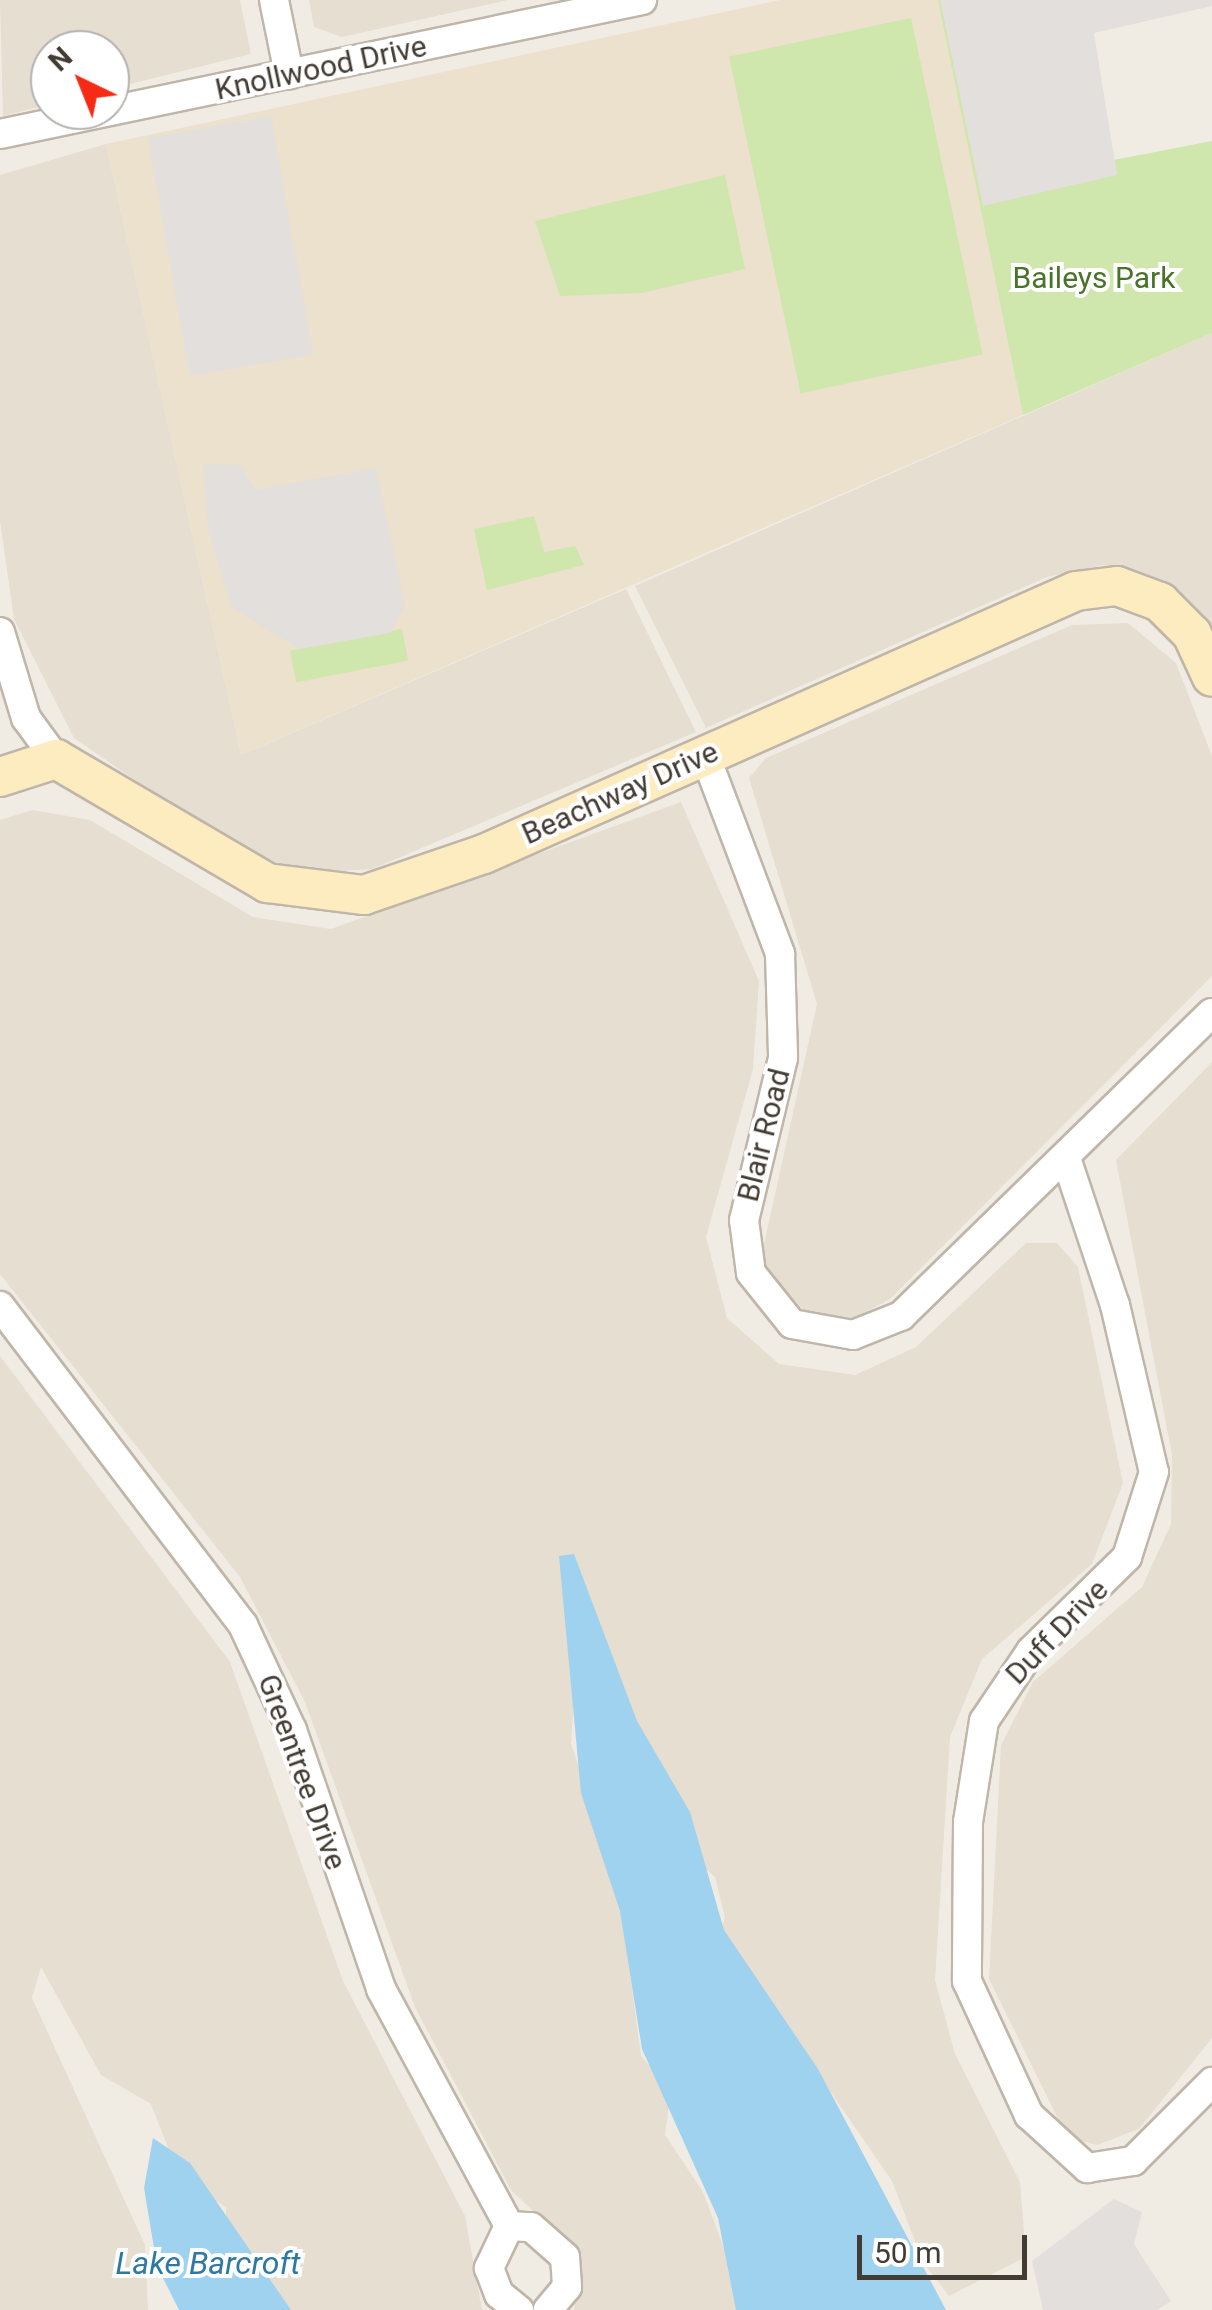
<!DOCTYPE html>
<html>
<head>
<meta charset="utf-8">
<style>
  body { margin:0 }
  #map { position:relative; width:1212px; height:2310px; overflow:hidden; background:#f1ece3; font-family:Roboto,sans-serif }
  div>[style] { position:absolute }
  .residential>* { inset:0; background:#e5ded1 }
  .education>* { inset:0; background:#ebe1cd }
  .green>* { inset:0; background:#cfe6ac; transform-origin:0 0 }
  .parking>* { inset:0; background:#e2dfdc; transform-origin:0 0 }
  .water>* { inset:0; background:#9fd2ee }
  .roads { filter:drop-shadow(2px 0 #bfb6a9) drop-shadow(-2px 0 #bfb6a9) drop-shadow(0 2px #bfb6a9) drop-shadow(0 -2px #bfb6a9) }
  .street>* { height:28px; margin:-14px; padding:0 14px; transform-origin:14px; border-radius:14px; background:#fff }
  .secondary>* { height:38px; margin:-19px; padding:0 19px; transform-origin:19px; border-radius:19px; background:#feecc1 }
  span { translate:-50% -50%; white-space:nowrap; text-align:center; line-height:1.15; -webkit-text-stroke:8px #fff; paint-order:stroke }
  .street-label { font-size:30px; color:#433c34 }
  .park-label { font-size:30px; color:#487328 }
  .water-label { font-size:32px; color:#2e79a4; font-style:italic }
  .north { position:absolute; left:30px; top:30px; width:100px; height:100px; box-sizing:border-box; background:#fff; border:2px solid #b4b1ae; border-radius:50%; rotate:317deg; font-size:28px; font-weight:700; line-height:40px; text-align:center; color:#433c34 }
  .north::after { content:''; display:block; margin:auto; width:35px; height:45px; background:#f72b15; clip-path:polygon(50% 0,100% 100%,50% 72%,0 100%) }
  .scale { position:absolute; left:857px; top:2235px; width:170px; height:45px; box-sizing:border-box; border:5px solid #433c34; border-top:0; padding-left:12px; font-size:30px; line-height:35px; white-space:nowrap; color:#433c34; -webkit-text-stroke:8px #fff; paint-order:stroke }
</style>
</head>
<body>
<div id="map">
  <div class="residential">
    <div style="clip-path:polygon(0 0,240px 0,251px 54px,110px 89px,110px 50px,50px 50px,50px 104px,3px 116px)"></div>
    <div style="clip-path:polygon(309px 0,508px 0,342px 37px,314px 27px)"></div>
    <div style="clip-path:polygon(106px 144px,241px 755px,626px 589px,696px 732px,372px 869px,306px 873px,229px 845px,74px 738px,14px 619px,0 521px,0 175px)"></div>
    <div style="clip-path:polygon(1212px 333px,1212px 626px,1163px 580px,1103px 565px,1047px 577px,706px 728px,635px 586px)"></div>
    <div style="clip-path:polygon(1128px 623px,1176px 663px,1212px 756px,1212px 976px,890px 1299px,850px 1320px,811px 1318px,760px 1262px,817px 1004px,749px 778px,766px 758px,1072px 625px)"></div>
    <div style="clip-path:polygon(681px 802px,759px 981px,753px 1069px,706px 1237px,727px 1318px,779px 1364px,855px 1375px,916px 1347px,1026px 1243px,1057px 1243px,1078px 1267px,1123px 1483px,1092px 1564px,982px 1659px,950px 1737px,935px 1980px,955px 2054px,1020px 2182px,1026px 2257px,949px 2296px,923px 2262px,892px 2181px,772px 2007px,713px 1952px,725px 1918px,715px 1877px,680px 1847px,578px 1640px,571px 1744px,617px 1878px,641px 2056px,671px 2090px,665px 2135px,703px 2192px,747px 2310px,574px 2310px,581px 2257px,511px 2190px,415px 2007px,305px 1702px,240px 1577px,0 1274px,0 820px,33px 810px,90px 820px,253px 917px,331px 929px)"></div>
    <div style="clip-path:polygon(1212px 1062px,1212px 2038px,1139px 2129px,1097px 2145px,1067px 2137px,989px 1979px,1001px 1745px,1033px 1682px,1142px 1587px,1171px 1524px,1172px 1455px,1116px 1160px)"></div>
    <div style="clip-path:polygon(0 1356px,230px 1662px,343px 1981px,465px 2216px,482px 2310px,269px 2310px,225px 2245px,226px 2208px,177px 2171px,151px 2104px,101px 2075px,41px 1967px,32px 1998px,145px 2245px,148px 2310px,0 2310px)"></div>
  </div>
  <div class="education">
    <div style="clip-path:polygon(780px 0,940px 0,1023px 415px,241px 755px,106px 144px)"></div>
  </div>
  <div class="green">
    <div style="clip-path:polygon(938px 0,1061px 0,1093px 164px,1212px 141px,1212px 333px,1023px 415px)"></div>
    <div style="left:911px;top:18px;width:344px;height:186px;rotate:78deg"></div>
    <div style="clip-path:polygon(725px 175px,745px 269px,641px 293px,560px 296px,535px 221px)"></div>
    <div style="clip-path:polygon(534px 516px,544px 552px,575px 546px,584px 565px,487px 590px,474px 529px)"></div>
    <div style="left:402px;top:629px;width:32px;height:114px;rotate:79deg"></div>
  </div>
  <div class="parking">
    <div style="clip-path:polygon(940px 0,1212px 0,1212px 6px,1094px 33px,1117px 175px,983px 206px)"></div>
    <div style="left:271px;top:116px;width:242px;height:125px;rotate:80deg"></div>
    <div style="clip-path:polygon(203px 464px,241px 465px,255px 490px,376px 468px,405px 606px,390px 633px,299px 649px,232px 607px,209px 533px)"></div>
    <div style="clip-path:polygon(1114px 2199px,1142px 2212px,1134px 2244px,1171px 2301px,1157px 2310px,1043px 2310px,1032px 2261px)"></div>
  </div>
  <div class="water">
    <div style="clip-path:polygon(574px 1554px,637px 1721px,690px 1812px,724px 1930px,818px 2069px,946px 2310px,736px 2310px,718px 2218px,642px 2049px,620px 1911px,581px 1793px,559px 1556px)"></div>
    <div style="clip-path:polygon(153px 2138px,190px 2163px,291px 2310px,179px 2310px,157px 2266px,144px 2188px)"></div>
  </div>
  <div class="roads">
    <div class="street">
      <div style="left:274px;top:0;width:76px;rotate:78.5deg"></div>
      <div style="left:0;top:134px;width:656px;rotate:-11.79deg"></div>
      <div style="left:0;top:632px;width:90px;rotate:73.2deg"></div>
      <div style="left:26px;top:718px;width:51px;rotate:53.8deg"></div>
      <div style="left:705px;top:755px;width:213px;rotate:69.3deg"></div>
      <div style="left:780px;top:954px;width:104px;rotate:88.3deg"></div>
      <div style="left:783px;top:1058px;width:167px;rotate:103.5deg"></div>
      <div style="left:744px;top:1220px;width:53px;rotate:82.5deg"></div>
      <div style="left:751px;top:1273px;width:65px;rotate:51.2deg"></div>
      <div style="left:792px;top:1324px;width:62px;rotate:10.2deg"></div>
      <div style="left:853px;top:1335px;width:52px;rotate:-21.6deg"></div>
      <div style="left:901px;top:1316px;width:434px;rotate:-44.3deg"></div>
      <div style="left:1066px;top:1158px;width:155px;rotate:71.6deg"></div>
      <div style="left:1115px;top:1305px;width:171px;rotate:76.9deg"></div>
      <div style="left:1154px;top:1472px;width:89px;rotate:107.6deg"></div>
      <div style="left:1127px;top:1557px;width:134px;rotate:135.6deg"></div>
      <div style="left:1031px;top:1651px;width:84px;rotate:123.9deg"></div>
      <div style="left:984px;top:1721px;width:102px;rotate:99deg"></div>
      <div style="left:968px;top:1822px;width:159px;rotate:90.4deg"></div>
      <div style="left:967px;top:1981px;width:148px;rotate:65.2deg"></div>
      <div style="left:1029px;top:2115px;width:79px;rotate:42.4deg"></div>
      <div style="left:1087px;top:2168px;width:47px;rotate:-8.7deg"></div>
      <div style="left:1133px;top:2161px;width:112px;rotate:-45deg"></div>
      <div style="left:0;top:1306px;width:401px;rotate:52.7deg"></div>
      <div style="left:243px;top:1625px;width:116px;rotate:65deg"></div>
      <div style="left:292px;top:1730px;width:274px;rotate:71deg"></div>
      <div style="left:381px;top:1989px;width:269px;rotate:61.6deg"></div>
      <div style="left:509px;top:2226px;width:22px;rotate:3deg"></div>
      <div style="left:531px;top:2227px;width:45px;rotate:41.4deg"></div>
      <div style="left:565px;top:2257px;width:30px;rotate:86deg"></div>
      <div style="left:567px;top:2287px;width:30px;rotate:130deg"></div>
      <div style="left:509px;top:2226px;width:47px;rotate:115.5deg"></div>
      <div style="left:489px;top:2268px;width:28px;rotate:69deg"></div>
      <div style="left:499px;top:2294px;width:26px;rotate:39deg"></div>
    </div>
    <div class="secondary">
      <div style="left:0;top:777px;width:59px;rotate:-17.8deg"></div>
      <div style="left:56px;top:759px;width:245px;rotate:30.4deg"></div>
      <div style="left:267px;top:883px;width:98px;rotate:7.1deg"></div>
      <div style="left:364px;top:895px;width:127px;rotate:-18.9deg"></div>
      <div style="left:484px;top:854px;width:648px;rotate:-23.95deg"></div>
      <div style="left:1076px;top:591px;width:41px;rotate:-7deg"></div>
      <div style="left:1117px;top:586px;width:46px;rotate:20.4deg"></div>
      <div style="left:1160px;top:602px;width:45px;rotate:45deg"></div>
      <div style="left:1192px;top:634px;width:47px;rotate:65.1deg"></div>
    </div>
  </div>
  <div class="street-label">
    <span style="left:321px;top:68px;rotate:-12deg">Knollwood Drive</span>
    <span style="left:620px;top:793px;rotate:-24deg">Beachway Drive</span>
    <span style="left:764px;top:1135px;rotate:-76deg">Blair Road</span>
    <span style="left:1057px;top:1632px;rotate:-46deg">Duff Drive</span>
    <span style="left:302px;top:1772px;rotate:70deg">Greentree Drive</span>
  </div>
  <div class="park-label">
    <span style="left:1094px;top:278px">Baileys Park</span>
  </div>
  <div class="water-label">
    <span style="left:208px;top:2263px">Lake Barcroft</span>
  </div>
  <div class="north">N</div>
  <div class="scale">50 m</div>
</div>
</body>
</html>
